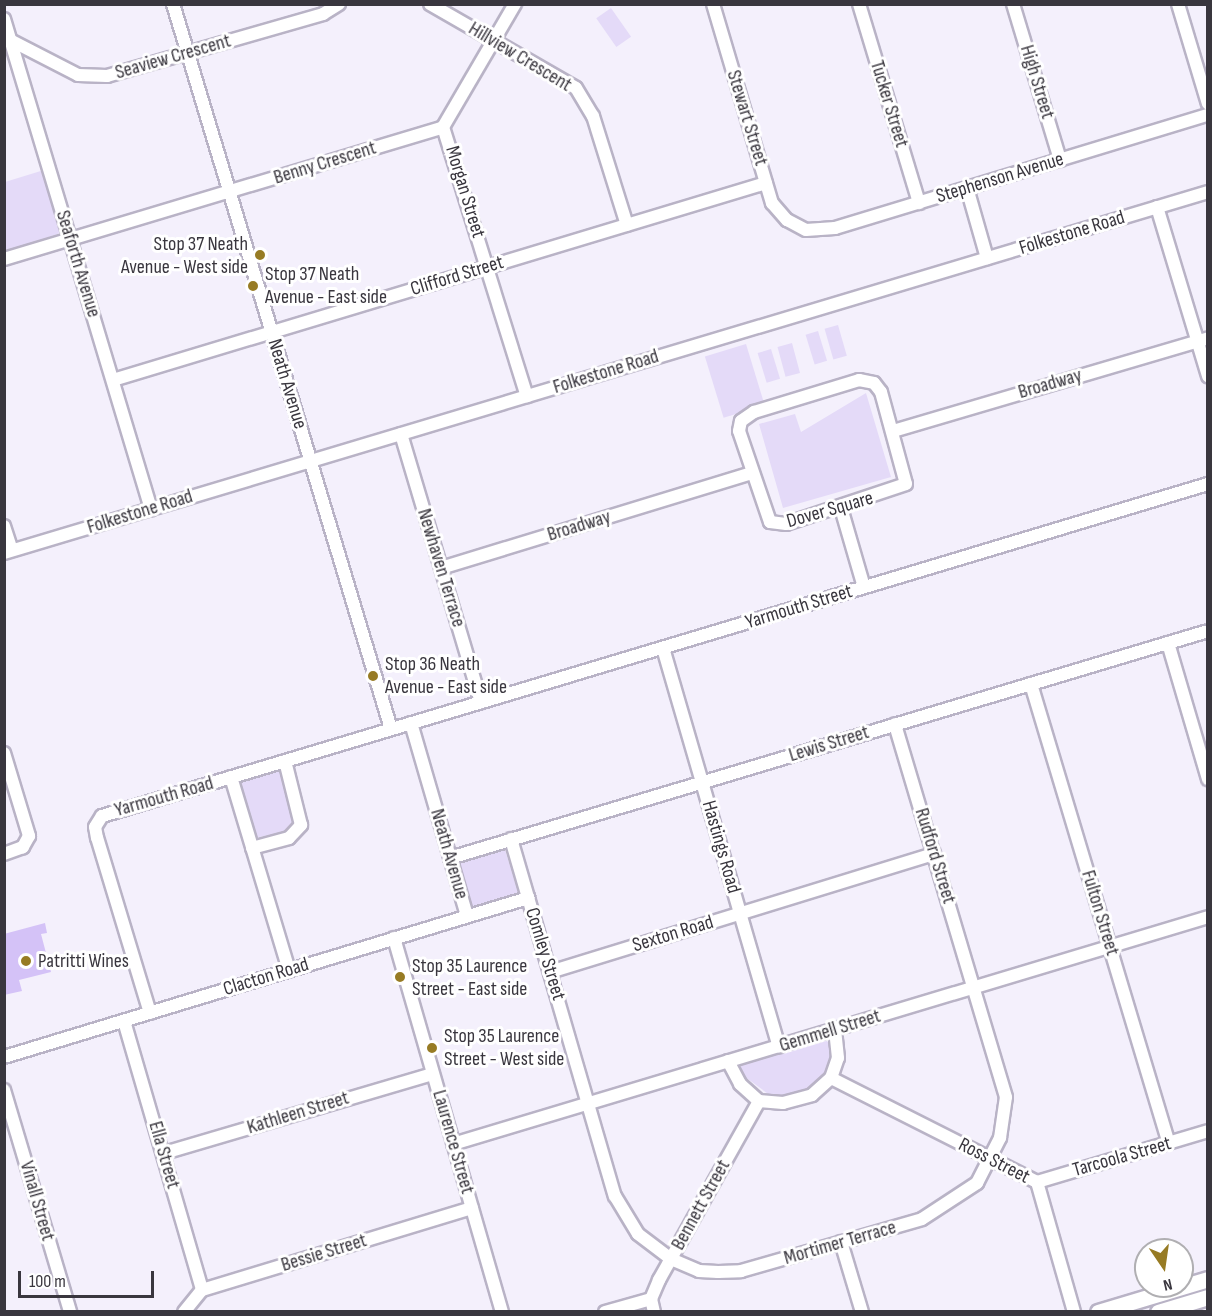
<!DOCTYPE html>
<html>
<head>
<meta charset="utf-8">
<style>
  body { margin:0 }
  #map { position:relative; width:1212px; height:1316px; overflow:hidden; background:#f4f0fc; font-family:"Sofia Sans Condensed",sans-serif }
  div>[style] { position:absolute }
  .green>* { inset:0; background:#e4daf8; transform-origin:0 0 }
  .building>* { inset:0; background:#d4c2f7 }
  .roads { filter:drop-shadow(2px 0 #b9b3c6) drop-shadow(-2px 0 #b9b3c6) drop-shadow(0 2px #b9b3c6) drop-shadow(0 -2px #b9b3c6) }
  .minor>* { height:12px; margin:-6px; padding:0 6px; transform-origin:6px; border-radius:6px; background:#fff }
  .major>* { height:15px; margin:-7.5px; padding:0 7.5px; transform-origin:7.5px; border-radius:7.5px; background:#fff }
  .dots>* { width:16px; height:16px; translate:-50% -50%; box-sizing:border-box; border:3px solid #fff; border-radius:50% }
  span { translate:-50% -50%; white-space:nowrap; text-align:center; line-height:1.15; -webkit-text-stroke:6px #fff; paint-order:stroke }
  .street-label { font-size:20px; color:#39363e }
  .poi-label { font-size:20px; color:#39363e }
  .right { translate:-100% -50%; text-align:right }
  .left { translate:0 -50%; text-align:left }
  .frame { position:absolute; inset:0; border:6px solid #39363e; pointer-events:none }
  .north { position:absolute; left:1134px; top:1238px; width:60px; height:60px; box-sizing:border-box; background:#fff; border:2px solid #b0afb2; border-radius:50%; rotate:167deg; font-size:16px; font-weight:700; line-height:24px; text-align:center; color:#39363e }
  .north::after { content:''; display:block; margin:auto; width:21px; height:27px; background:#977b24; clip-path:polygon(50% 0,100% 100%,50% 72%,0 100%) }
  .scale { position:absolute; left:18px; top:1271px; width:136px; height:27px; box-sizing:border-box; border:3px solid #39363e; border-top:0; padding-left:8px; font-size:18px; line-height:21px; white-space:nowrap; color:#39363e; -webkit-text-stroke:4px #fff; paint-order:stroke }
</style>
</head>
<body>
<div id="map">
  <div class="green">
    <div style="left:611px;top:8px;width:35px;height:18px;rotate:55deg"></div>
    <div style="clip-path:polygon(44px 170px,62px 227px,58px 234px,5px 251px,5px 182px)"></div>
    <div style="left:838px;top:325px;width:32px;height:14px;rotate:74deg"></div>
    <div style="left:818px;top:331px;width:31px;height:13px;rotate:73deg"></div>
    <div style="left:792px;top:343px;width:31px;height:15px;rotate:75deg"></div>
    <div style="left:746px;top:344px;width:64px;height:43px;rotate:73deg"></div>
    <div style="left:771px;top:349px;width:31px;height:14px;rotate:73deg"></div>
    <div style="clip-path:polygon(866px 393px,891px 477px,783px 508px,759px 424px,795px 414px,801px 432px)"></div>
    <div style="clip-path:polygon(274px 769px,283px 774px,294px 822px,286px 831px,256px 838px,239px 786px,245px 778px)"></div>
    <div style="left:504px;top:846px;width:49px;height:49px;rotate:73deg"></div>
    <div style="clip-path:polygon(824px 1039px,833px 1046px,831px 1066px,817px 1084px,797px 1095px,771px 1096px,741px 1074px,741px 1063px)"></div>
  </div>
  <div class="building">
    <div style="clip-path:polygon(45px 923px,47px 933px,41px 934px,51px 972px,19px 980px,22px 991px,4px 995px,4px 934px)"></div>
  </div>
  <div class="roads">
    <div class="minor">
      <div style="left:173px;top:4px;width:757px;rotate:73.26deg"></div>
      <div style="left:430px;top:4px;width:168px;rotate:29.9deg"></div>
      <div style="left:576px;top:88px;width:33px;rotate:59deg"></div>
      <div style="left:593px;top:116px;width:114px;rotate:72.7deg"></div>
      <div style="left:713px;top:4px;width:208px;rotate:73.5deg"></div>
      <div style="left:772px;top:203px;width:23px;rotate:49deg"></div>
      <div style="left:787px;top:220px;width:21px;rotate:28deg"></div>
      <div style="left:806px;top:230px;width:29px;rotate:-4deg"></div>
      <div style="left:835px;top:228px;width:390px;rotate:-16.9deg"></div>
      <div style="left:859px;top:4px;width:208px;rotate:73.2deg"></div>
      <div style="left:1013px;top:4px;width:163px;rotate:73.2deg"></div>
      <div style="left:1178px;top:4px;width:104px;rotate:73.3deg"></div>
      <div style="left:4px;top:19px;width:512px;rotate:73.3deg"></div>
      <div style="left:10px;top:40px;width:76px;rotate:27.2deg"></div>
      <div style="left:78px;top:75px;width:29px;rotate:2deg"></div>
      <div style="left:107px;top:76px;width:225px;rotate:-16deg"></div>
      <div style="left:323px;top:14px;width:19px;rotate:-32deg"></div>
      <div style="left:443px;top:127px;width:282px;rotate:72.7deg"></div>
      <div style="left:967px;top:188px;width:73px;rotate:74.1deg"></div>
      <div style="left:1157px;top:207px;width:177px;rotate:73.2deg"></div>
      <div style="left:4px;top:259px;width:458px;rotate:-16.7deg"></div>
      <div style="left:443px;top:127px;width:143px;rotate:-59.7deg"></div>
      <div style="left:113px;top:380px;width:682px;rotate:-16.79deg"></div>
      <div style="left:859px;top:380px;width:15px;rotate:11deg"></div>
      <div style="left:874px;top:383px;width:11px;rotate:52deg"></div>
      <div style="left:881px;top:392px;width:95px;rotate:74.8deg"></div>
      <div style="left:906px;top:484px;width:126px;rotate:161.6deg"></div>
      <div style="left:786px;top:524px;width:16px;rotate:-173deg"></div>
      <div style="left:770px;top:522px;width:96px;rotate:-108.8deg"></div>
      <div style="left:739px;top:431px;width:10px;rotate:-79deg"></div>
      <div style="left:741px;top:421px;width:16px;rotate:-35deg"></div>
      <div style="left:754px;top:412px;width:110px;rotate:-16.9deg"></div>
      <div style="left:893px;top:431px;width:328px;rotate:-16.4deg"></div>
      <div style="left:401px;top:434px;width:280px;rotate:73.4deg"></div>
      <div style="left:841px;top:508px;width:82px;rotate:73.8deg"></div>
      <div style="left:4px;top:526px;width:25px;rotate:72deg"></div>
      <div style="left:4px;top:553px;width:1257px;rotate:-16.69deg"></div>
      <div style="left:441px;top:568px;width:325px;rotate:-17deg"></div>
      <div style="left:1168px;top:643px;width:142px;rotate:73.6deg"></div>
      <div style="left:663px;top:648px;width:415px;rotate:73.8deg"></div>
      <div style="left:1031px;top:684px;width:479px;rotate:73.3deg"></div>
      <div style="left:411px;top:723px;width:201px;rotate:73.8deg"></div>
      <div style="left:4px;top:753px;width:87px;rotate:73.2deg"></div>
      <div style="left:29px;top:836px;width:13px;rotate:119deg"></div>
      <div style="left:23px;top:847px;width:20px;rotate:160deg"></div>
      <div style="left:231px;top:777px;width:202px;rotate:73.3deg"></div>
      <div style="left:511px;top:839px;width:372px;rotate:73.8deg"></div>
      <div style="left:615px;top:1196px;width:44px;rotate:58.8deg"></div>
      <div style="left:638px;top:1234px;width:41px;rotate:37.1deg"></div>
      <div style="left:671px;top:1259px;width:30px;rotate:23deg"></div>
      <div style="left:699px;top:1271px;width:19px;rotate:3deg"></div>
      <div style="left:718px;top:1272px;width:23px;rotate:-2deg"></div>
      <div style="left:741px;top:1271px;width:188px;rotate:-16deg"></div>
      <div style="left:922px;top:1219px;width:66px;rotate:-33.2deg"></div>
      <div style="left:977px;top:1183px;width:51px;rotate:-62.9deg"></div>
      <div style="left:1000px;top:1138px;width:41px;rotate:-81.7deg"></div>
      <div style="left:1006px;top:1097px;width:389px;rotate:-106.6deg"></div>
      <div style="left:252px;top:848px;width:38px;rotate:-15deg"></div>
      <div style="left:289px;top:838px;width:18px;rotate:-47deg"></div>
      <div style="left:301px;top:825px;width:66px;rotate:-104deg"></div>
      <div style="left:450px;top:858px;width:791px;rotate:-16.67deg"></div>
      <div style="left:394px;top:938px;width:389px;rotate:73.9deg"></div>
      <div style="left:550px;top:972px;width:402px;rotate:-17.1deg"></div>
      <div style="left:150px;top:1013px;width:183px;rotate:-106.8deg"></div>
      <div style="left:97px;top:838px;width:11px;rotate:-100deg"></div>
      <div style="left:95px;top:827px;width:13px;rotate:-58deg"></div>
      <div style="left:102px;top:816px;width:1155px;rotate:-16.71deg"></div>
      <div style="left:124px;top:1021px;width:280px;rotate:73.8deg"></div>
      <div style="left:4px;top:1057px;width:548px;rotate:-16.88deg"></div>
      <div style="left:728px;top:1061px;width:26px;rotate:62deg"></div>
      <div style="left:740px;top:1084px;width:25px;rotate:42deg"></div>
      <div style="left:759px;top:1101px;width:24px;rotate:5deg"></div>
      <div style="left:783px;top:1103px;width:30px;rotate:-15deg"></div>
      <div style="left:812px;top:1095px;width:25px;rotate:-42deg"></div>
      <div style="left:831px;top:1078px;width:21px;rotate:-71deg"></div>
      <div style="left:838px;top:1058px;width:29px;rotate:-96deg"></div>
      <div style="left:831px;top:1078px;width:231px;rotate:26.8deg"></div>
      <div style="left:1037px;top:1182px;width:135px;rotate:74.1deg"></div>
      <div style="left:4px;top:1090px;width:232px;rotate:73.4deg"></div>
      <div style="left:453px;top:1144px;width:788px;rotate:-16.73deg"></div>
      <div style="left:164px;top:1153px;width:280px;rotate:-16.4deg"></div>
      <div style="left:1037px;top:1182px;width:178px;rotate:-16.6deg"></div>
      <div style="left:841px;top:1242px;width:73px;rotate:73.3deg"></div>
      <div style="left:184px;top:1312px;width:28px;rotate:-51deg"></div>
      <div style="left:202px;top:1290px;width:282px;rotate:-16.9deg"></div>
      <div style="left:605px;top:1312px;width:48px;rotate:-15.8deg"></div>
      <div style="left:654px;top:1312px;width:13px;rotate:-103deg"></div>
      <div style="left:651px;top:1299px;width:21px;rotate:-67deg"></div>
      <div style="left:659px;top:1280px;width:205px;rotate:-60.8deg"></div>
    </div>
    <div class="major">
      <div style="left:1098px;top:1312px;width:115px;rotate:-16.7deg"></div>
      <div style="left:1158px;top:1312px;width:52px;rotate:-16.7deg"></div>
    </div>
  </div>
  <div class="dots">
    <div style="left:260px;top:255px;background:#977b24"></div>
    <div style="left:253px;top:286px;background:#977b24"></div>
    <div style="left:373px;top:676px;background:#977b24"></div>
    <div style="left:26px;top:961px;background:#977b24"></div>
    <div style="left:400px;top:977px;background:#977b24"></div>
    <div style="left:432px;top:1048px;background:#977b24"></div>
  </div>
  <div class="street-label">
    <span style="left:173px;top:57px;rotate:-16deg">Seaview Crescent</span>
    <span style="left:520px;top:57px;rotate:31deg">Hillview Crescent</span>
    <span style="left:1037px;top:82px;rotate:73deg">High Street</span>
    <span style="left:889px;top:104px;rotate:73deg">Tucker Street</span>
    <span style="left:747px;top:118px;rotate:73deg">Stewart Street</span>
    <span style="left:325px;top:163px;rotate:-17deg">Benny Crescent</span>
    <span style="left:1000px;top:178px;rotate:-17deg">Stephenson Avenue</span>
    <span style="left:465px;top:192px;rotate:73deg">Morgan Street</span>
    <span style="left:1072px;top:233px;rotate:-17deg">Folkestone Road</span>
    <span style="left:78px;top:264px;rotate:73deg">Seaforth Avenue</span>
    <span style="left:457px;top:276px;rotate:-17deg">Clifford Street</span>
    <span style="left:606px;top:372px;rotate:-17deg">Folkestone Road</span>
    <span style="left:287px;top:384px;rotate:73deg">Neath Avenue</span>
    <span style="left:1050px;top:384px;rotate:-16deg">Broadway</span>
    <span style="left:830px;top:510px;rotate:-16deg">Dover Square</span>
    <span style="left:140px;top:512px;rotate:-17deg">Folkestone Road</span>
    <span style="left:579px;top:526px;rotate:-17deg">Broadway</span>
    <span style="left:441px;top:568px;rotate:73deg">Newhaven Terrace</span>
    <span style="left:799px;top:607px;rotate:-17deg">Yarmouth Street</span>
    <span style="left:829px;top:744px;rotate:-17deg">Lewis Street</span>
    <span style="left:164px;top:797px;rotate:-16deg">Yarmouth Road</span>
    <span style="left:721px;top:847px;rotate:74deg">Hastings Road</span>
    <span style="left:449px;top:854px;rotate:74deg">Neath Avenue</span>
    <span style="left:935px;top:856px;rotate:73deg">Rudford Street</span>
    <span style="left:1100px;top:913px;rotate:73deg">Fulton Street</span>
    <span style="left:673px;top:934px;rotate:-17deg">Sexton Road</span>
    <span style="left:545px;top:954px;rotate:73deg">Comley Street</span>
    <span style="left:266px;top:977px;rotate:-17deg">Clacton Road</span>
    <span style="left:830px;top:1031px;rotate:-17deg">Gemmell Street</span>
    <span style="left:298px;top:1113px;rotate:-17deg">Kathleen Street</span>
    <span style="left:453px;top:1142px;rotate:74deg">Laurence Street</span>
    <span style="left:164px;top:1155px;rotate:74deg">Ella Street</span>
    <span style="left:1122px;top:1157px;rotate:-16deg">Tarcoola Street</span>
    <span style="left:994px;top:1161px;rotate:27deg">Ross Street</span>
    <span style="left:37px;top:1201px;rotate:74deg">Vinall Street</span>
    <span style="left:701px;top:1205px;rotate:-61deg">Bennett Street</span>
    <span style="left:840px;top:1243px;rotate:-16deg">Mortimer Terrace</span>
    <span style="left:324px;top:1253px;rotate:-17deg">Bessie Street</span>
  </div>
  <div class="poi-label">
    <span class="right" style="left:248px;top:256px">Stop 37 Neath<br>Avenue - West side</span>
    <span class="left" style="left:265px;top:286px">Stop 37 Neath<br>Avenue - East side</span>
    <span class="left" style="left:385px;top:676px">Stop 36 Neath<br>Avenue - East side</span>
    <span class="left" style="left:38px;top:961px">Patritti Wines</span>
    <span class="left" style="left:412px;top:978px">Stop 35 Laurence<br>Street - East side</span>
    <span class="left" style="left:444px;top:1048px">Stop 35 Laurence<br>Street - West side</span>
  </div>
  <div class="frame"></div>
  <div class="north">N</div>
  <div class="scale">100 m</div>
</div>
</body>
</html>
